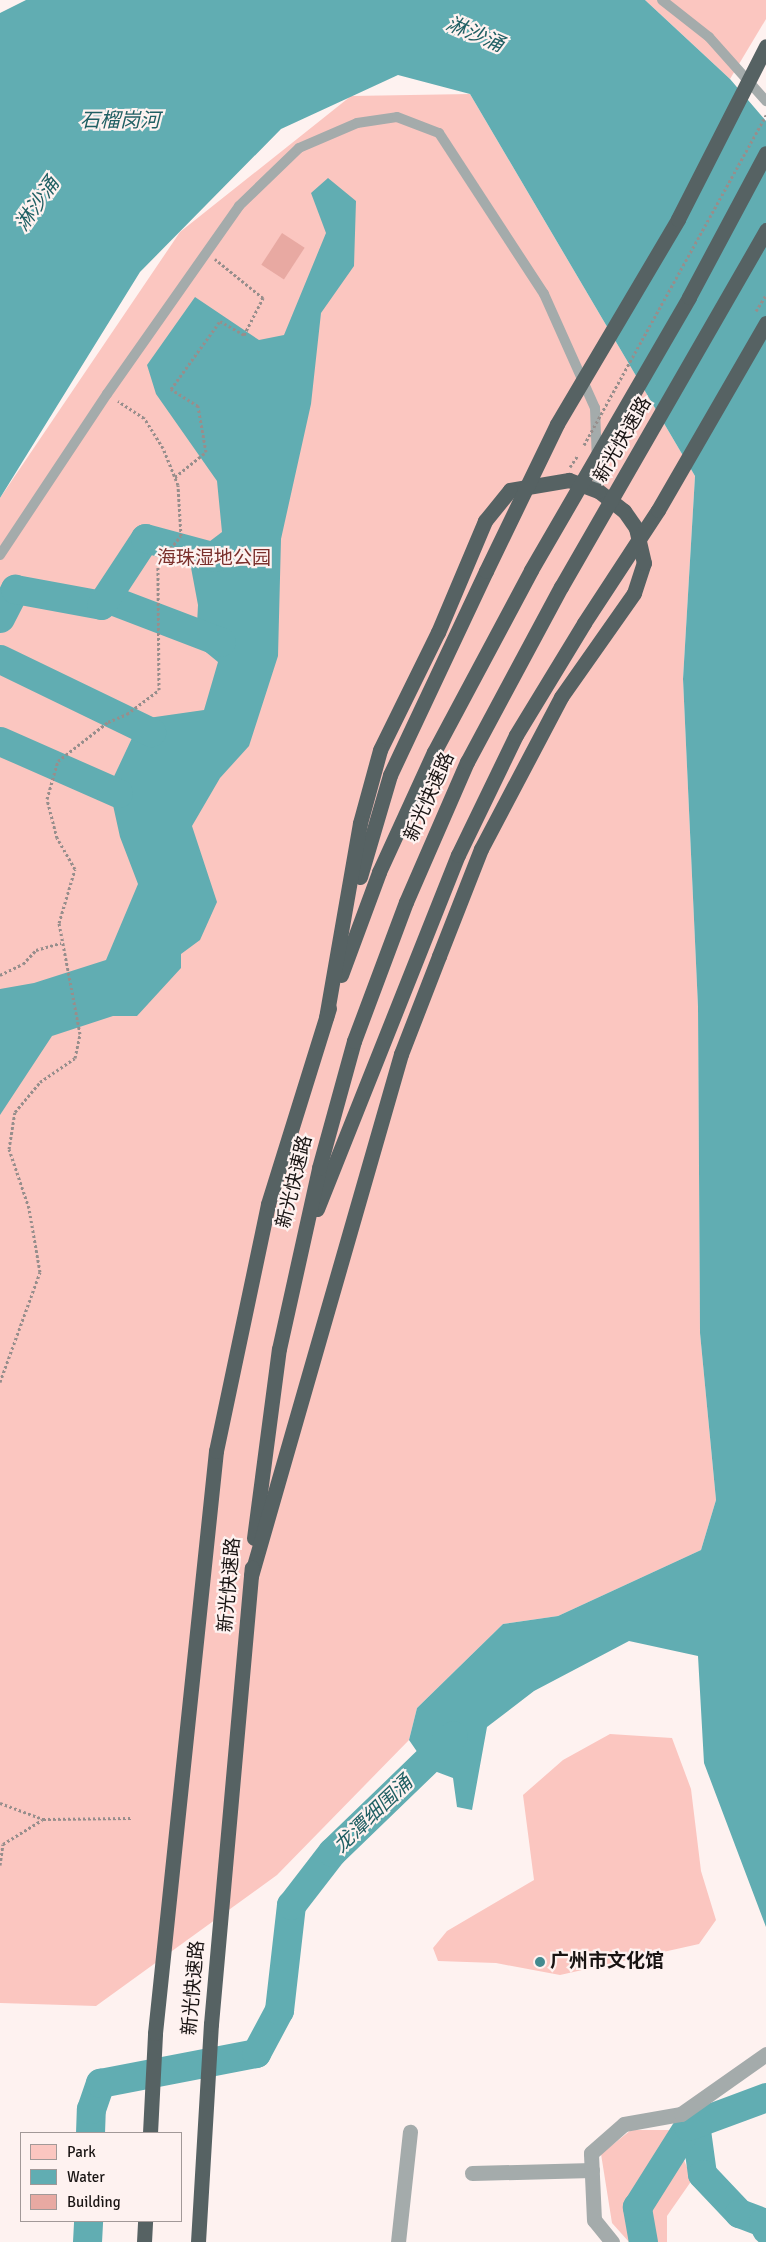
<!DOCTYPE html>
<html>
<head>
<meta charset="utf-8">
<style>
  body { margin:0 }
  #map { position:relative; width:766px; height:2242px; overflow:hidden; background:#fef2f0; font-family:Signika,"Noto Sans SC",sans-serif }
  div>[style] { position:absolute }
  .green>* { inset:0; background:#fbc6c0 }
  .water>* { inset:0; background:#61adb2 }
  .river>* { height:29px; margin:-14.5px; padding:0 14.5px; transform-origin:14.5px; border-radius:14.5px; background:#61adb2 }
  .building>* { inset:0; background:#e8a9a2; transform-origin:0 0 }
  .path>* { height:3px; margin-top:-1.5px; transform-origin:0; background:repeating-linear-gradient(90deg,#978e8c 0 2.5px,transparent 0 5px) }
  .service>* { height:10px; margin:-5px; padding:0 5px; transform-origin:5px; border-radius:5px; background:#a4abab }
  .pedestrian>* { height:15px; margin:-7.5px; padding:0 7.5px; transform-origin:7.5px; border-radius:7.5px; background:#a4abab }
  .trunk>* { height:15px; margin:-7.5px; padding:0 7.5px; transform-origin:7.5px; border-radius:7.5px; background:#566263 }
  .path-bridge>* { height:3px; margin-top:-1.5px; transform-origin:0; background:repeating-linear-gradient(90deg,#978e8c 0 2.5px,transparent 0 5px) }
  .trunk-bridge>* { height:15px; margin:-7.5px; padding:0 7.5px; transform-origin:7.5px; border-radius:7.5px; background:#566263 }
  .dots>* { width:14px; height:14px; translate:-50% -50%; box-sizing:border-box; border:2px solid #fef2f0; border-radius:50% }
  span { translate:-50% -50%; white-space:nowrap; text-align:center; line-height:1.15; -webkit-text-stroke:4.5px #fef2f0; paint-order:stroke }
  .street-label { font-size:19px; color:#191413 }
  .park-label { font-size:19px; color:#7b302c }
  .poi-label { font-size:19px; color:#191413; font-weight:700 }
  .left { translate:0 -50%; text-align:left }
  .water-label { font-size:20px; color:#205f63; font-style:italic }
  .legend { position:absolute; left:20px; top:2132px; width:162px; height:90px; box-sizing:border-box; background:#fef2f0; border:1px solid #a29998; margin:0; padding:6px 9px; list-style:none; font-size:15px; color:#191413 }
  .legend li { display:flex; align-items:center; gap:10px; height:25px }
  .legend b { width:25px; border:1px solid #a29998 }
</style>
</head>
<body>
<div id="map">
  <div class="green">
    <div style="clip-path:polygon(645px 0,766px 0,766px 19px,730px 79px)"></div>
    <div style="clip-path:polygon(470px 94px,695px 476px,683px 679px,698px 1007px,700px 1333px,716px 1500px,701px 1550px,558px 1616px,503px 1624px,417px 1708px,409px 1740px,277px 1875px,96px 2006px,0 2003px,0 498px,180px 232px,351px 96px)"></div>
    <div style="clip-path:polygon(610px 1734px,672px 1738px,691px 1789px,701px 1871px,716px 1920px,699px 1944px,560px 1975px,496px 1963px,438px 1961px,433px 1948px,447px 1931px,534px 1880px,523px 1795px,563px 1760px)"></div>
    <div style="clip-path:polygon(631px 2130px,672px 2130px,692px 2180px,667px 2216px,667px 2242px,629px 2242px,612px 2223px,601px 2154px)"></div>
  </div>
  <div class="water">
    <div style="clip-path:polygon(26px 0,645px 0,730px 79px,766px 121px,766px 1927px,704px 1763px,698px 1656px,629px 1641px,534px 1691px,487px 1727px,472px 1810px,457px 1807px,453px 1778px,429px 1769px,409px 1740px,417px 1708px,503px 1624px,558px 1616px,701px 1550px,716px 1500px,700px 1333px,698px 1007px,683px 679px,695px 476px,470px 94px,398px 75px,281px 129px,140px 272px,0 498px,0 13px)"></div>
    <div style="clip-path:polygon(328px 178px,356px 201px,354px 266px,321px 313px,311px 404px,281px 539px,278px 656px,249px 746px,220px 778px,192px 826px,217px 902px,200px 940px,181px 954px,181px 968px,137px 1016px,113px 1016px,52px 1036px,0 1115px,0 989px,34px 983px,106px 960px,138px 884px,120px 837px,109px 787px,141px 719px,204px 710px,218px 662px,196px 644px,198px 605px,189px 557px,222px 532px,217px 481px,156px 394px,147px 365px,195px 297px,259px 340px,284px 335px,326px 233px,311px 193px)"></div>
  </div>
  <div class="river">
    <div style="left:106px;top:598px;width:123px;rotate:20.9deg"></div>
    <div style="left:0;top:618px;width:33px;rotate:-63deg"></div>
    <div style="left:15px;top:589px;width:87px;rotate:10.5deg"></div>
    <div style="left:101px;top:605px;width:80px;rotate:-56.7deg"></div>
    <div style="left:145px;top:538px;width:73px;rotate:15deg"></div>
    <div style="left:0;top:659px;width:168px;rotate:25.8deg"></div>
    <div style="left:0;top:741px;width:129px;rotate:23.8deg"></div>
    <div style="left:695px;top:2123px;width:51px;rotate:82.2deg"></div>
    <div style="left:702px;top:2174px;width:54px;rotate:46.5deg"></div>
    <div style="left:739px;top:2213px;width:26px;rotate:21deg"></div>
    <div style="left:763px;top:2222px;width:8px;rotate:67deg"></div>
    <div style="left:90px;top:2133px;width:24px;rotate:-88deg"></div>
    <div style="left:91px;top:2109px;width:28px;rotate:-71deg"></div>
    <div style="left:100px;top:2083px;width:159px;rotate:-10.9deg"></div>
    <div style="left:256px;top:2053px;width:49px;rotate:-61.9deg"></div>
    <div style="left:279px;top:2010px;width:106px;rotate:-83.5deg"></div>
    <div style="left:291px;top:1905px;width:67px;rotate:-52.3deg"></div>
    <div style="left:332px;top:1852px;width:168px;rotate:-44deg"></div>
    <div style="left:87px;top:2242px;width:21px;rotate:-87deg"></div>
    <div style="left:643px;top:2242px;width:36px;rotate:-100deg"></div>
    <div style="left:637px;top:2207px;width:96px;rotate:-57.8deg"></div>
    <div style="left:688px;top:2126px;width:83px;rotate:-20.4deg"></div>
  </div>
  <div class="building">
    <div style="left:282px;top:233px;width:27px;height:38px;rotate:33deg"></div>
  </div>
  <div class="path">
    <div style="left:756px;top:311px;width:19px;rotate:-58deg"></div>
    <div style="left:570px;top:467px;width:14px;rotate:-56deg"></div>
    <div style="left:175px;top:477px;width:40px;rotate:-39deg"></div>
    <div style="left:206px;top:452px;width:47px;rotate:-99.9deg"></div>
    <div style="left:198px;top:406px;width:32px;rotate:-148deg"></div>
    <div style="left:171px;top:389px;width:84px;rotate:-54.2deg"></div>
    <div style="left:220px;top:321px;width:28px;rotate:30deg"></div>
    <div style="left:244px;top:335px;width:42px;rotate:-62.8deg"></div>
    <div style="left:263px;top:298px;width:62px;rotate:-140.9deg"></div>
    <div style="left:0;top:975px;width:25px;rotate:-26deg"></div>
    <div style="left:23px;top:964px;width:19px;rotate:-47deg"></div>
    <div style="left:36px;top:950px;width:26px;rotate:-16deg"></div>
    <div style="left:0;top:1382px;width:117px;rotate:-70deg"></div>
    <div style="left:40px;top:1272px;width:65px;rotate:-99.8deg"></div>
    <div style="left:29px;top:1208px;width:62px;rotate:-108.7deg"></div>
    <div style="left:9px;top:1149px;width:37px;rotate:-81deg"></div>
    <div style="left:15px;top:1112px;width:39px;rotate:-50deg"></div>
    <div style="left:40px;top:1082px;width:42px;rotate:-34.4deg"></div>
    <div style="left:75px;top:1058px;width:25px;rotate:-78deg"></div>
    <div style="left:80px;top:1034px;width:113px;rotate:-100.7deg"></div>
    <div style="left:59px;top:923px;width:56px;rotate:-73.5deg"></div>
    <div style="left:75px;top:869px;width:36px;rotate:-120deg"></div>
    <div style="left:57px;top:838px;width:40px;rotate:-104.4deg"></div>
    <div style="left:47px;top:799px;width:40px;rotate:-74deg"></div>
    <div style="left:58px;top:761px;width:63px;rotate:-38deg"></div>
    <div style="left:108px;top:722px;width:21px;rotate:-23deg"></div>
    <div style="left:127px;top:714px;width:40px;rotate:-37deg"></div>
    <div style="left:159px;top:690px;width:126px;rotate:-90.5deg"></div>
    <div style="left:158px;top:564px;width:36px;rotate:-51deg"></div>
    <div style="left:181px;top:536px;width:51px;rotate:-93.4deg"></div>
    <div style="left:178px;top:485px;width:40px;rotate:-112deg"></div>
    <div style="left:163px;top:448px;width:36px;rotate:-122deg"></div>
    <div style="left:144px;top:418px;width:31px;rotate:-147deg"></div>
    <div style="left:0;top:1803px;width:46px;rotate:20.4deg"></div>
    <div style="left:43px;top:1819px;width:88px;rotate:-0.7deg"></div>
    <div style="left:0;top:1865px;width:21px;rotate:-82deg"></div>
    <div style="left:3px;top:1844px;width:46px;rotate:-31.6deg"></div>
  </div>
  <div class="service">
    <div style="left:662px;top:0;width:60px;rotate:38.2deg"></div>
    <div style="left:709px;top:37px;width:86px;rotate:48.3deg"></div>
    <div style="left:0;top:555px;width:193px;rotate:-56.4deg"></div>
    <div style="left:107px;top:394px;width:230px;rotate:-54.9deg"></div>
    <div style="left:239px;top:206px;width:83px;rotate:-44deg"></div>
    <div style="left:299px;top:148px;width:63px;rotate:-23.3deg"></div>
    <div style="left:357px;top:123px;width:40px;rotate:-8.5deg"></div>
    <div style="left:397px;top:117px;width:45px;rotate:20.9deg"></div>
    <div style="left:439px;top:133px;width:192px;rotate:56.9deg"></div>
    <div style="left:544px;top:294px;width:125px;rotate:65.9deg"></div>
    <div style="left:595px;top:408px;width:83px;rotate:87.9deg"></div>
  </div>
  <div class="pedestrian">
    <div style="left:472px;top:2173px;width:120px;rotate:-1.4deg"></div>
    <div style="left:398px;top:2242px;width:111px;rotate:-83.8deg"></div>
    <div style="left:612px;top:2242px;width:28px;rotate:-129deg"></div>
    <div style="left:594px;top:2220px;width:67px;rotate:-92.6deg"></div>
    <div style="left:591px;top:2153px;width:44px;rotate:-41.3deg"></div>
    <div style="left:624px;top:2124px;width:58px;rotate:-10deg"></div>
    <div style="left:681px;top:2114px;width:104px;rotate:-35.2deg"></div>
  </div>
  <div class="trunk">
    <div style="left:360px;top:877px;width:106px;rotate:-73.6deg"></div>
    <div style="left:390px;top:775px;width:225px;rotate:-64.8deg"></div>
    <div style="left:341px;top:975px;width:110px;rotate:-69.7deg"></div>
    <div style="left:379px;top:872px;width:132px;rotate:-65.4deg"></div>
    <div style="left:434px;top:752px;width:206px;rotate:-61.9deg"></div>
    <div style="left:317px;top:1209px;width:381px;rotate:-68.3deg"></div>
    <div style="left:458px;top:855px;width:133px;rotate:-64.2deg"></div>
    <div style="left:516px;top:735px;width:131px;rotate:-58.7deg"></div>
    <div style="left:254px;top:1538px;width:191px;rotate:-82.5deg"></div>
    <div style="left:279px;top:1349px;width:185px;rotate:-77.5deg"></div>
    <div style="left:319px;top:1168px;width:132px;rotate:-74.6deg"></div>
    <div style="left:354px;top:1041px;width:148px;rotate:-69.5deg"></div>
    <div style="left:406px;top:902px;width:153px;rotate:-66.5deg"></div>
    <div style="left:467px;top:762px;width:199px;rotate:-61.8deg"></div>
    <div style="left:251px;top:1576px;width:543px;rotate:-73.97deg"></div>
    <div style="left:401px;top:1054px;width:105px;rotate:-68.8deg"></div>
    <div style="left:439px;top:956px;width:115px;rotate:-68.6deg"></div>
    <div style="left:481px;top:849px;width:172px;rotate:-62.2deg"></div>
    <div style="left:561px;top:697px;width:127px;rotate:-54.9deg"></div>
    <div style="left:634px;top:593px;width:32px;rotate:-72deg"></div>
    <div style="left:644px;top:563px;width:36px;rotate:-103deg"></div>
    <div style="left:636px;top:528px;width:21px;rotate:-125deg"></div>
    <div style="left:624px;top:511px;width:33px;rotate:-142deg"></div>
    <div style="left:598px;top:491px;width:31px;rotate:-159deg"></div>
    <div style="left:569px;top:480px;width:60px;rotate:170.4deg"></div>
    <div style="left:510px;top:490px;width:40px;rotate:129deg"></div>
    <div style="left:485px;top:521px;width:121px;rotate:112.9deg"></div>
    <div style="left:438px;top:632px;width:131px;rotate:116.2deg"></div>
    <div style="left:380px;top:750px;width:76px;rotate:105.3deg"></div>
    <div style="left:360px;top:823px;width:197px;rotate:99.9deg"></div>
    <div style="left:150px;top:2133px;width:100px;rotate:-87.1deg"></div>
    <div style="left:155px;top:2033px;width:585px;rotate:-84.02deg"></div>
    <div style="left:216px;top:1451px;width:252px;rotate:-78.1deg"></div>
    <div style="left:268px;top:1204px;width:205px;rotate:-72.7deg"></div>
    <div style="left:144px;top:2242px;width:21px;rotate:-87deg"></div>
    <div style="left:198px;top:2242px;width:218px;rotate:-86.6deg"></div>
    <div style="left:211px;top:2024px;width:458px;rotate:-84.9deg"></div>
  </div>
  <div class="path-bridge">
    <div style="left:584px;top:445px;width:377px;rotate:-61.1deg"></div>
  </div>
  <div class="trunk-bridge">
    <div style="left:531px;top:570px;width:315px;rotate:-59.9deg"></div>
    <div style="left:689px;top:297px;width:163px;rotate:-61.9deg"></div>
    <div style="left:486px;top:571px;width:163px;rotate:-64.2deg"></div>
    <div style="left:557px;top:424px;width:238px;rotate:-59.4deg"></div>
    <div style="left:678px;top:219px;width:194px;rotate:-63deg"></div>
    <div style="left:561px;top:587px;width:412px;rotate:-60.1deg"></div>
    <div style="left:584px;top:623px;width:135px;rotate:-56.8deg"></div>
    <div style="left:658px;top:510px;width:216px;rotate:-60deg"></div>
  </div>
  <div class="dots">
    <div style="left:540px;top:1962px;background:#428a8f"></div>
  </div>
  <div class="street-label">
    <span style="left:623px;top:440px;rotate:-60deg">新光快速路</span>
    <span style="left:430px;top:797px;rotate:-66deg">新光快速路</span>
    <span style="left:295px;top:1182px;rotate:-76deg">新光快速路</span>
    <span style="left:230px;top:1585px;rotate:-85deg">新光快速路</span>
    <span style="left:194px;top:1988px;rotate:-85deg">新光快速路</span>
  </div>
  <div class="park-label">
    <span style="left:214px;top:559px">海珠湿地公园</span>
  </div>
  <div class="poi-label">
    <span class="left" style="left:550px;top:1962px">广州市文化馆</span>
  </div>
  <div class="water-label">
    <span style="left:475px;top:34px;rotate:23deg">淋沙涌</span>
    <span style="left:120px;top:120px">石榴岗河</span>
    <span style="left:37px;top:204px;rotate:-55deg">淋沙涌</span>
    <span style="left:373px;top:1814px;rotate:-44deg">龙潭细围涌</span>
  </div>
  <ul class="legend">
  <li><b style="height:14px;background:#fbc6c0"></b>Park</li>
  <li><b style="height:14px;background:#61adb2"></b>Water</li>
  <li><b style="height:14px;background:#e8a9a2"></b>Building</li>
  </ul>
</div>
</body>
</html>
